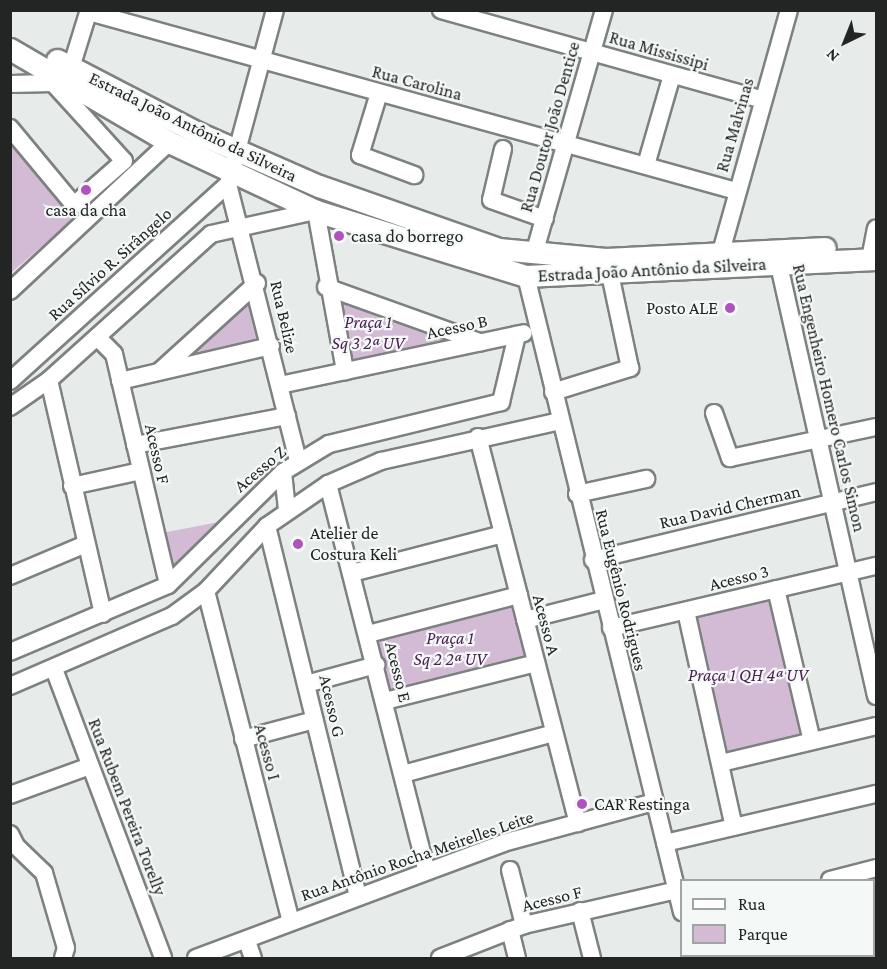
<!DOCTYPE html>
<html>
<head>
<meta charset="utf-8">
<style>
  body { margin:0 }
  #map { position:relative; width:887px; height:969px; overflow:hidden; background:#e7ebe9; font-family:"Crimson Pro",serif }
  div>[style] { position:absolute }
  .green>* { inset:0; background:#d3bbd6; transform-origin:0 0 }
  .roads { filter:drop-shadow(2px 0 #7d8180) drop-shadow(-2px 0 #7d8180) drop-shadow(0 2px #7d8180) drop-shadow(0 -2px #7d8180) }
  .minor>* { height:16px; margin:-8px; padding:0 8px; transform-origin:8px; border-radius:8px; background:#fff }
  .major>* { height:21px; margin:-10.5px; padding:0 10.5px; transform-origin:10.5px; border-radius:10.5px; background:#fff }
  .dots>* { width:16px; height:16px; translate:-50% -50%; box-sizing:border-box; border:3px solid #f4f8f7; border-radius:50% }
  span { translate:-50% -50%; white-space:nowrap; text-align:center; line-height:1.15; -webkit-text-stroke:4.5px #f4f8f7; paint-order:stroke }
  .street-label { font-size:18px; color:#232524 }
  .poi-label { font-size:18px; color:#232524 }
  .left { translate:0 -50%; text-align:left }
  .right { translate:-100% -50%; text-align:right }
  .park-label { font-size:18px; color:#4e2155; font-style:italic }
  .frame { position:absolute; inset:0; border:12px solid #232524; pointer-events:none }
  .legend { position:absolute; left:680px; top:879px; width:195px; height:78px; box-sizing:border-box; background:#f4f8f7; border:2px solid #a0a4a3; margin:0; padding:8px 10px; list-style:none; font-size:18px; color:#232524 }
  .legend li { display:flex; align-items:center; gap:12px; height:30px }
  .legend b { width:30px; border:2px solid #a0a4a3 }
  .north { position:absolute; left:815px; top:12px; width:60px; height:60px; -webkit-text-stroke:4px #f4f8f7; paint-order:stroke; rotate:223deg; font-size:16px; font-weight:700; line-height:24px; text-align:center; color:#232524 }
  .north::after { content:''; display:block; margin:auto; width:21px; height:27px; background:#232524; clip-path:polygon(50% 0,100% 100%,50% 72%,0 100%) }
</style>
</head>
<body>
<div id="map">
  <div class="green">
    <div style="clip-path:polygon(10px 139px,76px 217px,11px 273px,10px 273px)"></div>
    <div style="clip-path:polygon(253px 293px,265px 341px,176px 363px)"></div>
    <div style="clip-path:polygon(335px 295px,456px 340px,349px 362px)"></div>
    <div style="clip-path:polygon(219px 522px,169px 573px,162px 533px)"></div>
    <div style="left:772px;top:597px;width:141px;height:82px;rotate:76deg"></div>
    <div style="left:512px;top:605px;width:56px;height:141px;rotate:75deg"></div>
  </div>
  <div class="roads">
    <div class="minor">
      <div style="left:441px;top:10px;width:334px;rotate:15.6deg"></div>
      <div style="left:89px;top:12px;width:671px;rotate:15.46deg"></div>
      <div style="left:71px;top:68px;width:61px;rotate:-72.8deg"></div>
      <div style="left:10px;top:84px;width:43px;rotate:-1.3deg"></div>
      <div style="left:53px;top:83px;width:105px;rotate:47.7deg"></div>
      <div style="left:124px;top:161px;width:67px;rotate:138.7deg"></div>
      <div style="left:74px;top:205px;width:100px;rotate:-129.7deg"></div>
      <div style="left:379px;top:93px;width:65px;rotate:107deg"></div>
      <div style="left:360px;top:155px;width:58px;rotate:20.3deg"></div>
      <div style="left:503px;top:149px;width:52px;rotate:103.2deg"></div>
      <div style="left:491px;top:200px;width:57px;rotate:19.4deg"></div>
      <div style="left:646px;top:165px;width:94px;rotate:-73.9deg"></div>
      <div style="left:228px;top:184px;width:286px;rotate:75.8deg"></div>
      <div style="left:721px;top:252px;width:251px;rotate:-74.3deg"></div>
      <div style="left:776px;top:252px;width:455px;rotate:77.3deg"></div>
      <div style="left:534px;top:254px;width:254px;rotate:-74deg"></div>
      <div style="left:870px;top:259px;width:31px;rotate:-79deg"></div>
      <div style="left:526px;top:276px;width:655px;rotate:76.22deg"></div>
      <div style="left:326px;top:287px;width:164px;rotate:19.7deg"></div>
      <div style="left:10px;top:291px;width:218px;rotate:-43.1deg"></div>
      <div style="left:97px;top:337px;width:24px;rotate:45deg"></div>
      <div style="left:114px;top:354px;width:237px;rotate:76.8deg"></div>
      <div style="left:160px;top:371px;width:131px;rotate:-42.2deg"></div>
      <div style="left:49px;top:380px;width:240px;rotate:77deg"></div>
      <div style="left:10px;top:381px;width:294px;rotate:-42.1deg"></div>
      <div style="left:228px;top:184px;width:180px;rotate:-74.9deg"></div>
      <div style="left:120px;top:381px;width:155px;rotate:-13.1deg"></div>
      <div style="left:280px;top:385px;width:249px;rotate:-12deg"></div>
      <div style="left:553px;top:392px;width:81px;rotate:-17.3deg"></div>
      <div style="left:630px;top:368px;width:96px;rotate:-102deg"></div>
      <div style="left:10px;top:407px;width:47px;rotate:-34.7deg"></div>
      <div style="left:49px;top:380px;width:218px;rotate:-42deg"></div>
      <div style="left:211px;top:234px;width:107px;rotate:-12.4deg"></div>
      <div style="left:316px;top:211px;width:163px;rotate:79.7deg"></div>
      <div style="left:714px;top:413px;width:48px;rotate:70.4deg"></div>
      <div style="left:730px;top:458px;width:149px;rotate:-12deg"></div>
      <div style="left:478px;top:437px;width:399px;rotate:75.5deg"></div>
      <div style="left:135px;top:445px;width:155px;rotate:-10.8deg"></div>
      <div style="left:283px;top:472px;width:39px;rotate:84deg"></div>
      <div style="left:328px;top:484px;width:397px;rotate:75.7deg"></div>
      <div style="left:72px;top:486px;width:71px;rotate:-12.3deg"></div>
      <div style="left:577px;top:494px;width:71px;rotate:-12.3deg"></div>
      <div style="left:267px;top:526px;width:381px;rotate:76.2deg"></div>
      <div style="left:593px;top:560px;width:291px;rotate:-13.5deg"></div>
      <div style="left:352px;top:573px;width:156px;rotate:-14.5deg"></div>
      <div style="left:10px;top:576px;width:82px;rotate:-22.8deg"></div>
      <div style="left:776px;top:589px;width:156px;rotate:76.7deg"></div>
      <div style="left:206px;top:591px;width:341px;rotate:75.6deg"></div>
      <div style="left:686px;top:611px;width:221px;rotate:77.5deg"></div>
      <div style="left:525px;top:620px;width:81px;rotate:-14.2deg"></div>
      <div style="left:611px;top:628px;width:272px;rotate:-13.2deg"></div>
      <div style="left:368px;top:634px;width:156px;rotate:-14.5deg"></div>
      <div style="left:10px;top:652px;width:172px;rotate:-23deg"></div>
      <div style="left:168px;top:585px;width:161px;rotate:-44.5deg"></div>
      <div style="left:283px;top:472px;width:54px;rotate:-31.3deg"></div>
      <div style="left:329px;top:444px;width:177px;rotate:-13.7deg"></div>
      <div style="left:501px;top:402px;width:69px;rotate:-76.6deg"></div>
      <div style="left:54px;top:669px;width:309px;rotate:69.3deg"></div>
      <div style="left:306px;top:684px;width:73px;rotate:-15.2deg"></div>
      <div style="left:10px;top:686px;width:176px;rotate:-23.4deg"></div>
      <div style="left:172px;top:616px;width:42px;rotate:-36.3deg"></div>
      <div style="left:206px;top:591px;width:89px;rotate:-46.8deg"></div>
      <div style="left:267px;top:526px;width:74px;rotate:-34.5deg"></div>
      <div style="left:328px;top:484px;width:58px;rotate:-23.5deg"></div>
      <div style="left:381px;top:461px;width:183px;rotate:-12.6deg"></div>
      <div style="left:385px;top:701px;width:156px;rotate:-14.1deg"></div>
      <div style="left:243px;top:739px;width:74px;rotate:-14.8deg"></div>
      <div style="left:721px;top:763px;width:159px;rotate:-13.4deg"></div>
      <div style="left:403px;top:774px;width:156px;rotate:-15.2deg"></div>
      <div style="left:10px;top:795px;width:85px;rotate:-19.9deg"></div>
      <div style="left:10px;top:834px;width:13px;rotate:63deg"></div>
      <div style="left:16px;top:846px;width:39px;rotate:44deg"></div>
      <div style="left:44px;top:873px;width:78px;rotate:73.7deg"></div>
      <div style="left:66px;top:948px;width:10px;rotate:107deg"></div>
      <div style="left:665px;top:843px;width:217px;rotate:-13.1deg"></div>
      <div style="left:510px;top:870px;width:57px;rotate:75.7deg"></div>
      <div style="left:830px;top:880px;width:48px;rotate:-14.6deg"></div>
      <div style="left:580px;top:911px;width:49px;rotate:75.7deg"></div>
      <div style="left:510px;top:930px;width:29px;rotate:76deg"></div>
      <div style="left:247px;top:941px;width:18px;rotate:71deg"></div>
      <div style="left:693px;top:956px;width:2px;rotate:90deg"></div>
      <div style="left:196px;top:958px;width:328px;rotate:-20.5deg"></div>
      <div style="left:503px;top:843px;width:156px;rotate:-15.2deg"></div>
      <div style="left:440px;top:958px;width:90px;rotate:-21.4deg"></div>
      <div style="left:524px;top:925px;width:157px;rotate:-12.9deg"></div>
    </div>
    <div class="major">
      <div style="left:10px;top:49px;width:184px;rotate:30.3deg"></div>
      <div style="left:169px;top:142px;width:162px;rotate:25.1deg"></div>
      <div style="left:316px;top:211px;width:220px;rotate:17.2deg"></div>
      <div style="left:526px;top:276px;width:350px;rotate:-2.8deg"></div>
      <div style="left:57px;top:60px;width:159px;rotate:27.4deg"></div>
      <div style="left:198px;top:133px;width:132px;rotate:23.7deg"></div>
      <div style="left:319px;top:186px;width:191px;rotate:19.3deg"></div>
      <div style="left:499px;top:249px;width:107px;rotate:5.3deg"></div>
      <div style="left:606px;top:259px;width:219px;rotate:-2.9deg"></div>
    </div>
  </div>
  <div class="dots">
    <div style="left:86px;top:190px;background:#b053be"></div>
    <div style="left:339px;top:236px;background:#b053be"></div>
    <div style="left:730px;top:308px;background:#b053be"></div>
    <div style="left:298px;top:544px;background:#b053be"></div>
    <div style="left:582px;top:804px;background:#b053be"></div>
  </div>
  <div class="street-label">
    <span style="left:659px;top:51px;rotate:16deg">Rua Mississipi</span>
    <span style="left:417px;top:83px;rotate:15deg">Rua Carolina</span>
    <span style="left:735px;top:125px;rotate:-74deg">Rua Malvinas</span>
    <span style="left:193px;top:127px;rotate:26deg">Estrada João Antônio da Silveira</span>
    <span style="left:550px;top:127px;rotate:-74deg">Rua Doutor João Dentice</span>
    <span style="left:110px;top:264px;rotate:-42deg">Rua Sílvio R. Sirângelo</span>
    <span style="left:652px;top:270px;rotate:-3deg">Estrada João Antônio da Silveira</span>
    <span style="left:284px;top:317px;rotate:77deg">Rua Belize</span>
    <span style="left:457px;top:327px;rotate:-12deg">Acesso B</span>
    <span style="left:829px;top:398px;rotate:77deg">Rua Engenheiro Homero Carlos Simon</span>
    <span style="left:157px;top:454px;rotate:77deg">Acesso F</span>
    <span style="left:260px;top:469px;rotate:-40deg">Acesso Z</span>
    <span style="left:730px;top:507px;rotate:-13deg">Rua David Cherman</span>
    <span style="left:739px;top:578px;rotate:-14deg">Acesso 3</span>
    <span style="left:621px;top:590px;rotate:76deg">Rua Eugênio Rodrigues</span>
    <span style="left:546px;top:625px;rotate:75deg">Acesso A</span>
    <span style="left:398px;top:672px;rotate:76deg">Acesso E</span>
    <span style="left:332px;top:706px;rotate:77deg">Acesso G</span>
    <span style="left:267px;top:752px;rotate:75deg">Acesso I</span>
    <span style="left:127px;top:807px;rotate:69deg">Rua Rubem Pereira Torelly</span>
    <span style="left:417px;top:856px;rotate:-19deg">Rua Antônio Rocha Meirelles Leite</span>
    <span style="left:552px;top:899px;rotate:-14deg">Acesso F</span>
  </div>
  <div class="poi-label">
    <span style="left:86px;top:210px">casa da cha</span>
    <span class="left" style="left:351px;top:236px">casa do borrego</span>
    <span class="right" style="left:718px;top:308px">Posto ALE</span>
    <span class="left" style="left:310px;top:544px">Atelier de<br>Costura Keli</span>
    <span class="left" style="left:594px;top:804px">CAR Restinga</span>
  </div>
  <div class="park-label">
    <span style="left:368px;top:333px">Praça 1<br>Sq 3 2ª UV</span>
    <span style="left:450px;top:649px">Praça 1<br>Sq 2 2ª UV</span>
    <span style="left:748px;top:675px">Praça 1 QH 4ª UV</span>
  </div>
  <div class="frame"></div>
  <ul class="legend">
  <li><b style="height:8px;background:#fff"></b>Rua</li>
  <li><b style="height:16px;background:#d3bbd6"></b>Parque</li>
  </ul>
  <div class="north">N</div>
</div>
</body>
</html>
